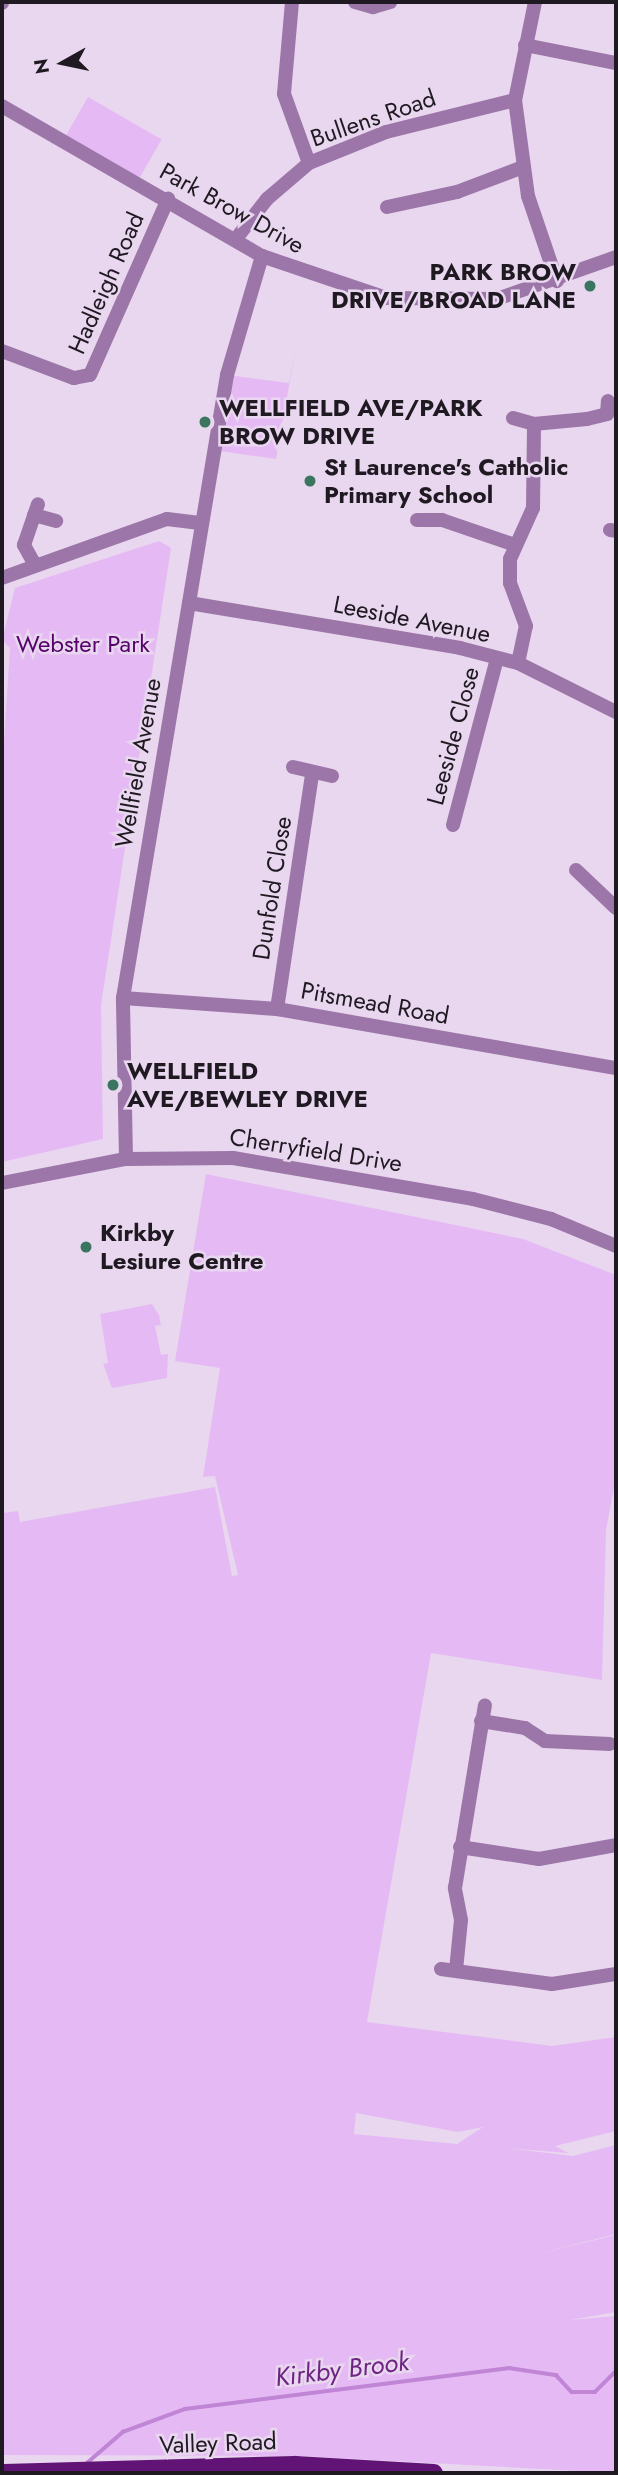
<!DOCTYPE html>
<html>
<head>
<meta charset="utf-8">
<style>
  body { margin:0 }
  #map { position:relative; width:618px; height:2475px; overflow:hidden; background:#e9d7ef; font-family:Jost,sans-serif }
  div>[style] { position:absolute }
  .green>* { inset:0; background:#e5baf4; transform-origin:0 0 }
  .stream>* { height:3.5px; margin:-1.75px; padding:0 1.75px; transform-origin:1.75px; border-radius:1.75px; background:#c085d4 }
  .minor>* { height:14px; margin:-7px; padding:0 7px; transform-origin:7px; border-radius:7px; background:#9c76a8 }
  .major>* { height:18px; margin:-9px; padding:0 9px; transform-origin:9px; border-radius:9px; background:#611476 }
  .dots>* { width:19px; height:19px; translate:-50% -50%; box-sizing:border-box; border:4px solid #e9d7ef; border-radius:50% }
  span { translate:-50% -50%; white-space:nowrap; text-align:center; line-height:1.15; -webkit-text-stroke:5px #e9d7ef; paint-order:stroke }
  .street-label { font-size:24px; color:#1f1922 }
  .poi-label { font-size:24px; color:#1f1922; font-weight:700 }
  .right { translate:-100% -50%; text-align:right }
  .left { translate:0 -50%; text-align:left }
  .park-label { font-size:24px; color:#55036a }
  .water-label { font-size:26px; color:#6d2482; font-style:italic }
  .frame { position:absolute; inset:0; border:4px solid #1f1922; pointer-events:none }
  .north { position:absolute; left:28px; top:28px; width:70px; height:70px; -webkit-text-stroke:5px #e9d7ef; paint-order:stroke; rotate:261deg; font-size:19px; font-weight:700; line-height:28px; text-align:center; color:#1f1922 }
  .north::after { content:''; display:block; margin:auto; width:24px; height:32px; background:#1f1922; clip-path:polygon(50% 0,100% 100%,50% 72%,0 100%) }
</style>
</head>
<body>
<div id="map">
  <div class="green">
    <div style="left:88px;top:97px;width:85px;height:51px;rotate:30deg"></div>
    <div style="clip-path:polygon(296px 347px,276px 459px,213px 450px,227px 375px,289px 383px)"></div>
    <div style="clip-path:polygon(159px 541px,171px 548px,101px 1005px,103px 1139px,2px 1162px,2px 772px,10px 648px,2px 640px,15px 588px)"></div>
    <div style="clip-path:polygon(evenodd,206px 1174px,523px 1239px,616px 1275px,616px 1477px,606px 1530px,602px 1680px,431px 1653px,367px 2022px,552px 2046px,616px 2037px,616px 2131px,555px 2146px,568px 2153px,506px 2148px,573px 2156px,616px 2145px,616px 2234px,533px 2255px,616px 2235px,616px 2312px,570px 2320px,616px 2316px,616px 2473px,299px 2456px,2px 2455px,2px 1513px,18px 1511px,20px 1522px,215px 1487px,232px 1576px,238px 1575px,215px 1476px,203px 1477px,220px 1368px,175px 1361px,206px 1174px,356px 2113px,458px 2132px,483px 2127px,457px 2144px,354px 2134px,356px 2113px)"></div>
    <div style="clip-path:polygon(152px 1304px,159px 1315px,161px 1325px,155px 1326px,161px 1355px,168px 1354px,167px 1378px,112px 1388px,103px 1364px,108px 1363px,100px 1314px)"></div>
  </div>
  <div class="stream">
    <div style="left:87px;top:2463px;width:48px;rotate:-40.7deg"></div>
    <div style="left:123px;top:2432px;width:66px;rotate:-20.4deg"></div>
    <div style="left:185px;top:2409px;width:327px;rotate:-7.2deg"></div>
    <div style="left:509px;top:2368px;width:48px;rotate:8.5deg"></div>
    <div style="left:556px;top:2375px;width:23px;rotate:47deg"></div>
    <div style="left:572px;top:2392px;width:23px"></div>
    <div style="left:595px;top:2392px;width:30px;rotate:-45deg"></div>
  </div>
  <div class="minor">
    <div style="left:292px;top:2px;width:92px;rotate:95deg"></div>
    <div style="left:284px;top:94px;width:73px;rotate:70.1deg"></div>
    <div style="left:355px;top:2px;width:19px;rotate:16deg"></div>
    <div style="left:373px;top:7px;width:18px;rotate:-16deg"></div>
    <div style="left:535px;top:2px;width:100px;rotate:101.5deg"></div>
    <div style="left:515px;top:100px;width:97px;rotate:82.3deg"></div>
    <div style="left:528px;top:196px;width:90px;rotate:71.2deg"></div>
    <div style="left:2px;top:3px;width:1px;rotate:-90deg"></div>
    <div style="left:525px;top:45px;width:93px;rotate:11.2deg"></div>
    <div style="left:2px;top:106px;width:300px;rotate:30deg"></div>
    <div style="left:262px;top:256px;width:131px;rotate:18.7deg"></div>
    <div style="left:386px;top:298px;width:111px;rotate:0.5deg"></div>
    <div style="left:497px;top:299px;width:126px;rotate:-19.4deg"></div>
    <div style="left:387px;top:207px;width:72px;rotate:-12.1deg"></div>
    <div style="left:457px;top:192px;width:71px;rotate:-20.7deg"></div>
    <div style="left:235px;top:240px;width:52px;rotate:-52deg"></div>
    <div style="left:267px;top:199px;width:55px;rotate:-40.6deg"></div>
    <div style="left:309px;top:163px;width:83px;rotate:-21.9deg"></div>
    <div style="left:386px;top:132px;width:133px;rotate:-13.9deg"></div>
    <div style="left:2px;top:351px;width:77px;rotate:20.6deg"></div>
    <div style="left:74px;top:378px;width:16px;rotate:-11deg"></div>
    <div style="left:90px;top:375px;width:193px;rotate:-66.1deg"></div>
    <div style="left:513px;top:418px;width:22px;rotate:16deg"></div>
    <div style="left:534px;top:424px;width:53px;rotate:-5.4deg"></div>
    <div style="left:587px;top:419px;width:21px;rotate:-14deg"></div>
    <div style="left:607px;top:414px;width:13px;rotate:-86deg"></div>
    <div style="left:34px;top:515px;width:23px;rotate:15deg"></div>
    <div style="left:417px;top:520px;width:25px"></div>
    <div style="left:442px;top:520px;width:74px;rotate:18.9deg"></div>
    <div style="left:610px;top:530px;width:6px;rotate:9deg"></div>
    <div style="left:35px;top:565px;width:23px;rotate:-119deg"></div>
    <div style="left:24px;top:545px;width:43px;rotate:-71.1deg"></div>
    <div style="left:2px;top:578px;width:175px;rotate:-19.7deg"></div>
    <div style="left:167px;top:519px;width:33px;rotate:7deg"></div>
    <div style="left:189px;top:603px;width:275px;rotate:9.4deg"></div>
    <div style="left:460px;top:648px;width:60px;rotate:14.5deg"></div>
    <div style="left:518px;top:663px;width:110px;rotate:26.6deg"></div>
    <div style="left:518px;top:663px;width:38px;rotate:-78deg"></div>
    <div style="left:526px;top:626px;width:46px;rotate:-110.4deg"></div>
    <div style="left:510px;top:583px;width:24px;rotate:-90deg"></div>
    <div style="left:510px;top:559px;width:56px;rotate:-65.7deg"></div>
    <div style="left:533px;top:508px;width:84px;rotate:-89.3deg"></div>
    <div style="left:293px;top:767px;width:40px;rotate:13deg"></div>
    <div style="left:453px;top:825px;width:172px;rotate:-75.2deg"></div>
    <div style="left:576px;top:870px;width:55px;rotate:43.5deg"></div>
    <div style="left:123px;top:998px;width:154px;rotate:4.1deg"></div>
    <div style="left:277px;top:1009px;width:344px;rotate:9.9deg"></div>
    <div style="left:277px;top:1009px;width:238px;rotate:-81.5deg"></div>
    <div style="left:126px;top:1159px;width:161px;rotate:-91.1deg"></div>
    <div style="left:123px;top:998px;width:632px;rotate:-80.52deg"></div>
    <div style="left:227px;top:375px;width:124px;rotate:-73.6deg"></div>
    <div style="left:2px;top:1183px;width:126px;rotate:-11deg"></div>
    <div style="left:126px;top:1159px;width:107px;rotate:-0.5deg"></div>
    <div style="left:233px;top:1158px;width:243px;rotate:9.7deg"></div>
    <div style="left:473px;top:1199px;width:81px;rotate:14.4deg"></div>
    <div style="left:551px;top:1219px;width:70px;rotate:22.6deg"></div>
    <div style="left:481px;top:1721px;width:45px;rotate:9deg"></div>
    <div style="left:525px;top:1728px;width:24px;rotate:33deg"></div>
    <div style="left:545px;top:1741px;width:65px;rotate:2.6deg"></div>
    <div style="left:460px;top:1847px;width:80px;rotate:8.6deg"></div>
    <div style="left:539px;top:1859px;width:78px;rotate:-10.3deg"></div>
    <div style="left:441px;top:1969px;width:112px;rotate:7.7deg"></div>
    <div style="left:552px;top:1984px;width:65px;rotate:-8.9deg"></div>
    <div style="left:456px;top:1970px;width:50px;rotate:-84.3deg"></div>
    <div style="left:461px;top:1920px;width:33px;rotate:-101deg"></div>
    <div style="left:455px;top:1888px;width:185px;rotate:-80.7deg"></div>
  </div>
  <div class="major">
    <div style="left:4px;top:2473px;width:291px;rotate:-1.6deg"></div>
    <div style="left:295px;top:2465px;width:139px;rotate:3.3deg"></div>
  </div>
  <div class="dots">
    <div style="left:590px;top:286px;background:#39755f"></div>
    <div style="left:205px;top:422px;background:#39755f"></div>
    <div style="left:310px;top:481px;background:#39755f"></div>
    <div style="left:113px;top:1085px;background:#39755f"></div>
    <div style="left:86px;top:1247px;background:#39755f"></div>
  </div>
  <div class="street-label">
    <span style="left:373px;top:118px;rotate:-19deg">Bullens Road</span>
    <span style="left:232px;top:208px;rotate:29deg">Park Brow Drive</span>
    <span style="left:106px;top:283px;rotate:-66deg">Hadleigh Road</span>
    <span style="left:412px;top:619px;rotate:11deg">Leeside Avenue</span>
    <span style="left:453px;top:736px;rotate:-75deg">Leeside Close</span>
    <span style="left:138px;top:763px;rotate:-80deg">Wellfield Avenue</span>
    <span style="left:272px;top:888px;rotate:-81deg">Dunfold Close</span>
    <span style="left:375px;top:1003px;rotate:10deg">Pitsmead Road</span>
    <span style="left:316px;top:1150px;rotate:9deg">Cherryfield Drive</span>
    <span style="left:218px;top:2443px;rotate:-2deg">Valley Road</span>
  </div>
  <div class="poi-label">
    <span class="right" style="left:576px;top:286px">PARK BROW<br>DRIVE/BROAD LANE</span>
    <span class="left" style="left:219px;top:422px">WELLFIELD AVE/PARK<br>BROW DRIVE</span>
    <span class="left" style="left:324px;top:481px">St Laurence's Catholic<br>Primary School</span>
    <span class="left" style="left:127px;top:1085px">WELLFIELD<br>AVE/BEWLEY DRIVE</span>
    <span class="left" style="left:100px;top:1247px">Kirkby<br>Lesiure Centre</span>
  </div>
  <div class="park-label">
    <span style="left:83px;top:644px">Webster Park</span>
  </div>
  <div class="water-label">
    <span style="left:342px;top:2370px;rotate:-7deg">Kirkby Brook</span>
  </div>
  <div class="frame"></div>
  <div class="north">N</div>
</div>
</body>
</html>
